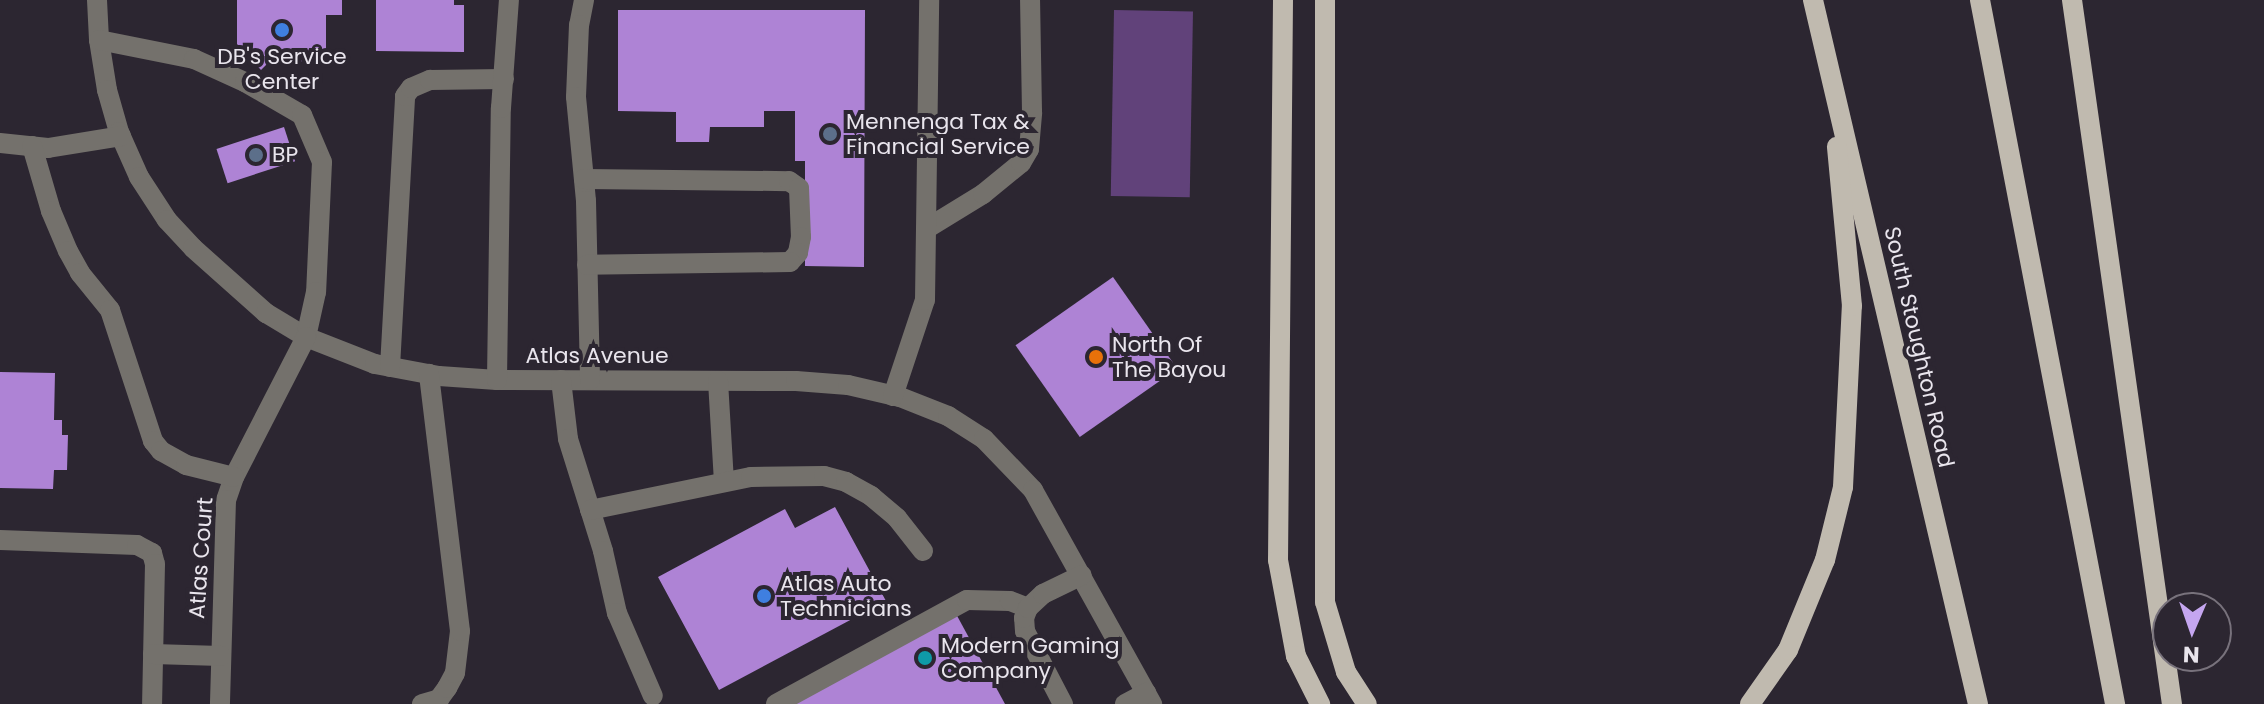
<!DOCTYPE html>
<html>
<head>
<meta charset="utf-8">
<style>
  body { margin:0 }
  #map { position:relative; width:2264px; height:704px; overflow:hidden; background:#2c2631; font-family:Poppins,sans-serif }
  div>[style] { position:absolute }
  .green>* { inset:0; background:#61427a; transform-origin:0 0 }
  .building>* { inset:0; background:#ae83d5; transform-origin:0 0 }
  .minor>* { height:20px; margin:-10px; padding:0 10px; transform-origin:10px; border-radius:10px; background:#74716c }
  .major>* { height:20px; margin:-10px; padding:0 10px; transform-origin:10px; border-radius:10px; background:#c0baaf }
  .dots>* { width:22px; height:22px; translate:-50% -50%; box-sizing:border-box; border:4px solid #2c2631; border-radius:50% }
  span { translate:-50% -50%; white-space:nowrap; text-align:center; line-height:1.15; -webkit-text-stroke:8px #2c2631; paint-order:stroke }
  .poi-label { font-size:22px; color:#e9e5ed }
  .left { translate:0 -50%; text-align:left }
  .street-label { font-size:22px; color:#e9e5ed }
  .north { position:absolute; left:2152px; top:592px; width:80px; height:80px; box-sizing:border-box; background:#2c2631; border:2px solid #78727c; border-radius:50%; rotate:182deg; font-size:22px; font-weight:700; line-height:32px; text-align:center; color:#e9e5ed }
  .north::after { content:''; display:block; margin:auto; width:28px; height:36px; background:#c5a6f0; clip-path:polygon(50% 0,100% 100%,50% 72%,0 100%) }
</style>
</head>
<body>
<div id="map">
  <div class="green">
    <div style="left:1114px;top:10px;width:79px;height:186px;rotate:1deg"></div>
  </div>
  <div class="building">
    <div style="clip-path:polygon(237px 0,342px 0,342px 15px,326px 15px,326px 61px,269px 62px,261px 70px,237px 44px)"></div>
    <div style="clip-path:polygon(376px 0,454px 0,454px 5px,464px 5px,464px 52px,376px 51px)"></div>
    <div style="clip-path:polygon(618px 10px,865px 10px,864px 267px,805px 266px,805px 161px,795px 161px,795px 111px,764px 111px,764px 127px,710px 127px,709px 142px,676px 142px,676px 112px,618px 111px)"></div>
    <div style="left:284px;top:127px;width:36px;height:71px;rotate:72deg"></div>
    <div style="left:1113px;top:277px;width:112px;height:119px;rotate:55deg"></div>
    <div style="clip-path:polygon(0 372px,55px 373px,54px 420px,62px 420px,62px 435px,68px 435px,67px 470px,54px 470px,53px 489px,0 488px)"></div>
    <div style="clip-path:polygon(835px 507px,886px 601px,719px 690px,658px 577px,785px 509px,795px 528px)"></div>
    <div style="clip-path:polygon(955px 612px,1005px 704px,786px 704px)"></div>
  </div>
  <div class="minor">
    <div style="left:97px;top:0;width:40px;rotate:87.1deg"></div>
    <div style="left:99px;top:40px;width:51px;rotate:80.9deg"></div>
    <div style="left:107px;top:90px;width:44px;rotate:74.1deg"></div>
    <div style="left:119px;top:132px;width:49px;rotate:66deg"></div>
    <div style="left:139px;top:177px;width:51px;rotate:56.9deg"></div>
    <div style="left:167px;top:220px;width:38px;rotate:47deg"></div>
    <div style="left:193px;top:248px;width:98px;rotate:41.7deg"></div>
    <div style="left:266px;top:313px;width:47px;rotate:31deg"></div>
    <div style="left:306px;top:337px;width:74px;rotate:21.4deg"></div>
    <div style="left:375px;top:364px;width:65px;rotate:10.6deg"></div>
    <div style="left:439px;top:376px;width:58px;rotate:3.9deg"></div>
    <div style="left:497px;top:380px;width:299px;rotate:0.2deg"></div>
    <div style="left:796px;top:381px;width:52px;rotate:4.4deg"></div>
    <div style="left:848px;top:385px;width:53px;rotate:13deg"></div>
    <div style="left:900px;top:397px;width:52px;rotate:21.6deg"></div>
    <div style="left:948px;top:416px;width:43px;rotate:32.6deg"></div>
    <div style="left:984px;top:439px;width:71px;rotate:46.1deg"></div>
    <div style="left:1033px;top:490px;width:245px;rotate:60.9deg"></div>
    <div style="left:584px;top:0;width:25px;rotate:101deg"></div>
    <div style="left:579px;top:25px;width:72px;rotate:92.4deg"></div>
    <div style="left:576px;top:97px;width:104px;rotate:84.5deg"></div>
    <div style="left:586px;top:201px;width:179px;rotate:88.7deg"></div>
    <div style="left:99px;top:40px;width:97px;rotate:11.3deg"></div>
    <div style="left:194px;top:59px;width:56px;rotate:24.3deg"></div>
    <div style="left:245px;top:82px;width:66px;rotate:30.1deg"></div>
    <div style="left:302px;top:115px;width:51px;rotate:66.9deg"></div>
    <div style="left:322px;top:162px;width:130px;rotate:92.6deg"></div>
    <div style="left:316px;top:292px;width:46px;rotate:102.5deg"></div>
    <div style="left:306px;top:337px;width:157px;rotate:117.2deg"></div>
    <div style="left:234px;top:477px;width:24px;rotate:109deg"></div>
    <div style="left:226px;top:500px;width:204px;rotate:91.7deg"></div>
    <div style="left:0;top:143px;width:48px;rotate:5.9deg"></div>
    <div style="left:48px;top:148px;width:74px;rotate:-9.3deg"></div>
    <div style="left:32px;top:146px;width:68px;rotate:73.7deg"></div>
    <div style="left:51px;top:211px;width:43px;rotate:67deg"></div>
    <div style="left:68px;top:251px;width:25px;rotate:61deg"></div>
    <div style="left:80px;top:273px;width:48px;rotate:51deg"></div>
    <div style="left:110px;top:310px;width:138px;rotate:71.8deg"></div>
    <div style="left:153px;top:441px;width:13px;rotate:51deg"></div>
    <div style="left:161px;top:451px;width:29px;rotate:29deg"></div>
    <div style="left:186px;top:465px;width:49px;rotate:14deg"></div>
    <div style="left:584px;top:179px;width:205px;rotate:0.6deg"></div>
    <div style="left:789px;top:181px;width:12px;rotate:35deg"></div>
    <div style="left:799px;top:188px;width:49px;rotate:87.7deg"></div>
    <div style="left:801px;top:237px;width:16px;rotate:101deg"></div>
    <div style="left:798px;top:253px;width:12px;rotate:132deg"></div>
    <div style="left:790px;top:262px;width:203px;rotate:179.2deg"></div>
    <div style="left:926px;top:229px;width:67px;rotate:-31.6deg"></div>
    <div style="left:983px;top:194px;width:49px;rotate:-39.2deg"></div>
    <div style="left:1021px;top:163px;width:16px;rotate:-60deg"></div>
    <div style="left:1029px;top:149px;width:37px;rotate:-85deg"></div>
    <div style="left:1032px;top:112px;width:112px;rotate:-91deg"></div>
    <div style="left:390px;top:367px;width:271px;rotate:-86.8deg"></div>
    <div style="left:405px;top:96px;width:10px;rotate:-53deg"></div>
    <div style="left:411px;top:88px;width:21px;rotate:-23deg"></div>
    <div style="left:430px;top:80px;width:74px;rotate:-0.8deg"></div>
    <div style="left:497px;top:380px;width:272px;rotate:-89.2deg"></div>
    <div style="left:501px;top:108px;width:108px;rotate:-85.8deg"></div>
    <div style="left:561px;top:380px;width:59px;rotate:83.2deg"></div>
    <div style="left:568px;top:439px;width:117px;rotate:72.6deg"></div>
    <div style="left:603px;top:551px;width:64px;rotate:77.3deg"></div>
    <div style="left:617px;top:613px;width:90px;rotate:66.6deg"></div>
    <div style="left:718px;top:381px;width:101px;rotate:86.6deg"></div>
    <div style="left:893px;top:396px;width:101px;rotate:-71.6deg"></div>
    <div style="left:925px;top:300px;width:300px;rotate:-89.2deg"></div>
    <div style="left:590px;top:510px;width:164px;rotate:-11.6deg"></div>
    <div style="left:751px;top:477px;width:73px;rotate:-0.8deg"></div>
    <div style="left:824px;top:476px;width:23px;rotate:15deg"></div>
    <div style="left:846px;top:482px;width:29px;rotate:29deg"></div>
    <div style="left:871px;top:496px;width:34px;rotate:40deg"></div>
    <div style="left:897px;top:518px;width:42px;rotate:51.8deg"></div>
    <div style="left:0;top:540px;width:137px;rotate:2.1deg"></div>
    <div style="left:137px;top:545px;width:17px;rotate:28deg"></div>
    <div style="left:152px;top:553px;width:11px;rotate:75deg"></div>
    <div style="left:155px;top:564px;width:140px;rotate:91.2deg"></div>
    <div style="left:153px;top:654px;width:68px;rotate:1.7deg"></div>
    <div style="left:422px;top:704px;width:18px;rotate:-16deg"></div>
    <div style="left:439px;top:699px;width:14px;rotate:-54deg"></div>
    <div style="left:447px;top:688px;width:17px;rotate:-62deg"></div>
    <div style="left:455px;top:673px;width:42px;rotate:-83.2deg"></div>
    <div style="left:460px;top:631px;width:259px;rotate:-96.9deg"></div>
    <div style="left:776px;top:704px;width:217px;rotate:-28.6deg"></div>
    <div style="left:967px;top:600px;width:43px;rotate:1.3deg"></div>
    <div style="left:1010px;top:601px;width:19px;rotate:21deg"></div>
    <div style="left:1063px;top:704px;width:82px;rotate:-117.5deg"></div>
    <div style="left:1025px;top:631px;width:13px;rotate:-94deg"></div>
    <div style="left:1024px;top:618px;width:11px;rotate:-68deg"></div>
    <div style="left:1028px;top:608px;width:21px;rotate:-43deg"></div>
    <div style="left:1043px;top:594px;width:43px;rotate:-26deg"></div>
    <div style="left:1125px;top:704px;width:24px;rotate:-28deg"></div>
  </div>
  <div class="major">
    <div style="left:1283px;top:0;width:560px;rotate:90.51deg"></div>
    <div style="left:1278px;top:560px;width:98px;rotate:79.4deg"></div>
    <div style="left:1296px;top:656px;width:54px;rotate:63.4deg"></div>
    <div style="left:1325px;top:0;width:602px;rotate:90deg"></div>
    <div style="left:1325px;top:602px;width:73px;rotate:73.3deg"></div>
    <div style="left:1346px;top:672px;width:38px;rotate:57deg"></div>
    <div style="left:1813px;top:0;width:723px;rotate:76.81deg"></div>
    <div style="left:1980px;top:0;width:717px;rotate:79.14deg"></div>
    <div style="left:2072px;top:0;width:711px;rotate:81.92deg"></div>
    <div style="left:1750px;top:704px;width:66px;rotate:-54.9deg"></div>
    <div style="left:1788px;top:650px;width:97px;rotate:-67.7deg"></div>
    <div style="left:1825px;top:560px;width:75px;rotate:-76.1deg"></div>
    <div style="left:1843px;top:487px;width:181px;rotate:-87.2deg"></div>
    <div style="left:1852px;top:306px;width:160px;rotate:-95.4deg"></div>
  </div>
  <div class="dots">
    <div style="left:282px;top:30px;background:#3f7fe0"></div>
    <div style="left:830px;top:134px;background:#5c6f8a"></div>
    <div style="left:256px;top:155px;background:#5c6f8a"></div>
    <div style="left:1096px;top:357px;background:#e8710a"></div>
    <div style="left:764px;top:596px;background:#3f7fe0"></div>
    <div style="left:925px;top:658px;background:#0f9aa8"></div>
  </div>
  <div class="poi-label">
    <span style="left:282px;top:69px">DB's Service<br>Center</span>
    <span class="left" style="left:846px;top:134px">Mennenga Tax &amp;<br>Financial Service</span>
    <span class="left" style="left:272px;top:155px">BP</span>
    <span class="left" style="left:1112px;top:357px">North Of<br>The Bayou</span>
    <span class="left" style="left:780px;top:596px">Atlas Auto<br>Technicians</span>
    <span class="left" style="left:941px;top:658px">Modern Gaming<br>Company</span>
  </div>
  <div class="street-label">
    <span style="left:1919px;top:347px;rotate:77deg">South Stoughton Road</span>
    <span style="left:597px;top:356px">Atlas Avenue</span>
    <span style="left:201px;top:558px;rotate:-86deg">Atlas Court</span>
  </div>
  <div class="north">N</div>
</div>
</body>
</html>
